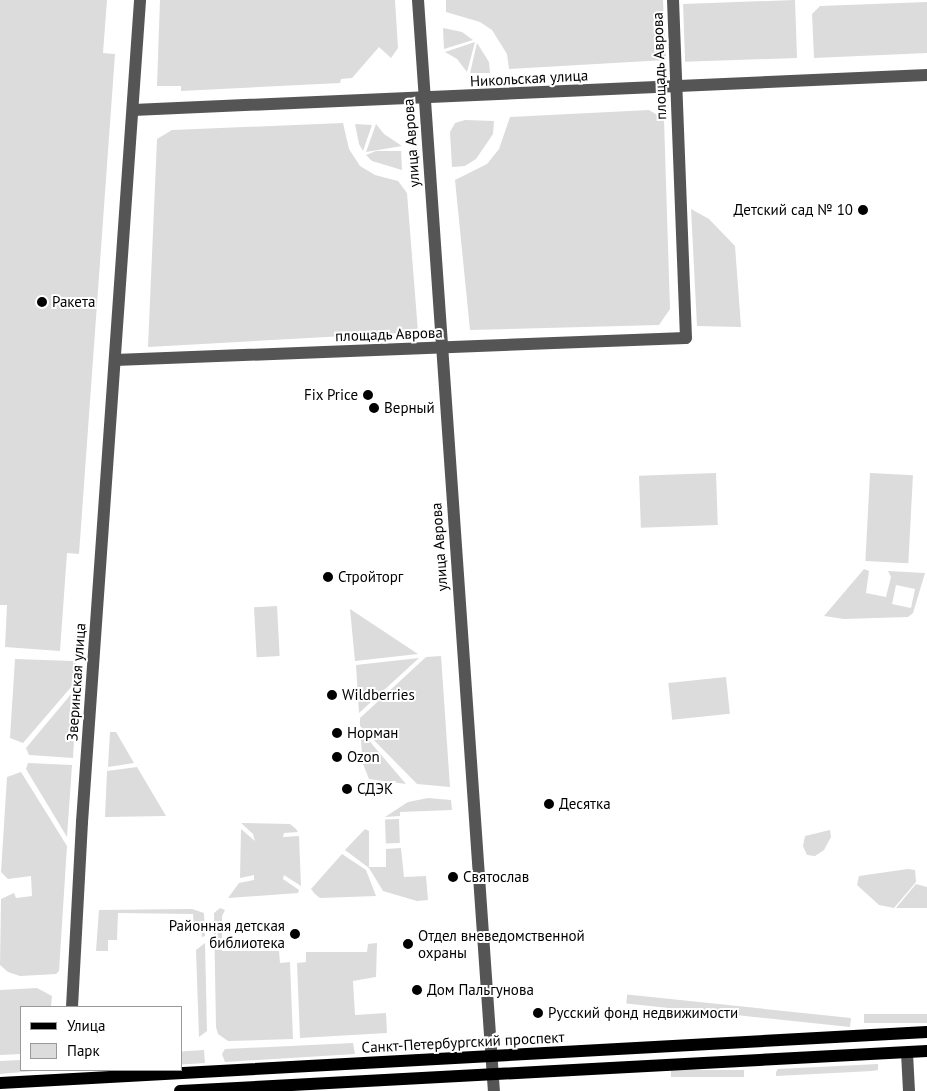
<!DOCTYPE html>
<html>
<head>
<meta charset="utf-8">
<style>
  body { margin:0 }
  #map { position:relative; width:927px; height:1091px; overflow:hidden; background:#fff; font-family:"PT Sans",sans-serif }
  div>[style] { position:absolute }
  .green>* { inset:0; background:#dcdcdc; transform-origin:0 0 }
  .minor>* { height:12px; margin:-6px; padding:0 6px; transform-origin:6px; border-radius:6px; background:#555 }
  .major>* { height:12px; margin:-6px; padding:0 6px; transform-origin:6px; border-radius:6px; background:#000 }
  .dots>* { width:14px; height:14px; translate:-50% -50%; box-sizing:border-box; border:2px solid #fff; border-radius:50% }
  span { translate:-50% -50%; white-space:nowrap; text-align:center; line-height:1.15; -webkit-text-stroke:4px #fff; paint-order:stroke }
  .street-label { font-size:15px; color:#000 }
  .poi-label { font-size:15px; color:#000 }
  .right { translate:-100% -50%; text-align:right }
  .left { translate:0 -50%; text-align:left }
  .legend { position:absolute; left:20px; top:1006px; width:162px; height:65px; box-sizing:border-box; background:#fff; border:1px solid #999; margin:0; padding:6px 9px; list-style:none; font-size:15px; color:#000 }
  .legend li { display:flex; align-items:center; gap:10px; height:25px }
  .legend b { width:25px; border:1px solid #999 }
</style>
</head>
<body>
<div id="map">
  <div class="green">
    <div style="clip-path:polygon(0 0,107px 0,103px 53px,115px 54px,79px 554px,67px 553px,60px 651px,5px 647px,7px 605px,0 605px)"></div>
    <div style="clip-path:polygon(160px 0,395px 0,398px 48px,391px 58px,379px 47px,352px 78px,341px 79px,340px 83px,181px 91px,181px 86px,157px 86px)"></div>
    <div style="clip-path:polygon(446px 0,663px 0,666px 60px,509px 69px,507px 54px,492px 30px,480px 22px,446px 12px)"></div>
    <div style="left:795px;top:0;width:58px;height:112px;rotate:88deg"></div>
    <div style="clip-path:polygon(927px 2px,927px 53px,814px 58px,812px 14px,820px 6px)"></div>
    <div style="clip-path:polygon(443px 28px,462px 32px,473px 40px,444px 49px)"></div>
    <div style="clip-path:polygon(475px 42px,467px 72px,457px 59px,445px 52px)"></div>
    <div style="clip-path:polygon(477px 43px,489px 62px,490px 73px,470px 73px)"></div>
    <div style="clip-path:polygon(649px 110px,664px 119px,670px 309px,659px 325px,470px 330px,455px 180px,487px 164px,499px 149px,510px 117px)"></div>
    <div style="clip-path:polygon(465px 120px,494px 121px,493px 134px,476px 159px,465px 166px,452px 167px,450px 132px,455px 123px)"></div>
    <div style="clip-path:polygon(343px 123px,349px 149px,360px 166px,375px 175px,398px 181px,407px 193px,418px 332px,148px 347px,157px 139px,172px 130px)"></div>
    <div style="clip-path:polygon(355px 124px,372px 125px,363px 151px,359px 144px)"></div>
    <div style="clip-path:polygon(376px 124px,384px 134px,402px 146px,366px 152px)"></div>
    <div style="clip-path:polygon(376px 151px,401px 151px,402px 170px,372px 161px,366px 155px)"></div>
    <div style="clip-path:polygon(691px 209px,709px 219px,735px 246px,741px 327px,697px 326px)"></div>
    <div style="left:716px;top:473px;width:52px;height:77px;rotate:88deg"></div>
    <div style="left:870px;top:473px;width:43px;height:88px;rotate:3deg"></div>
    <div style="clip-path:polygon(evenodd,864px 569px,869px 571px,866px 593px,886px 597px,891px 577px,888px 571px,925px 573px,913px 613px,908px 617px,844px 619px,824px 616px,864px 569px,896px 585px,915px 589px,911px 608px,892px 604px,896px 585px)"></div>
    <div style="left:277px;top:606px;width:50px;height:23px;rotate:87deg"></div>
    <div style="clip-path:polygon(350px 609px,418px 654px,355px 661px)"></div>
    <div style="clip-path:polygon(441px 656px,450px 787px,417px 784px,360px 726px,360px 718px,426px 657px)"></div>
    <div style="clip-path:polygon(419px 658px,359px 713px,356px 665px)"></div>
    <div style="clip-path:polygon(15px 659px,73px 661px,79px 667px,78px 679px,23px 743px,10px 738px)"></div>
    <div style="left:726px;top:677px;width:37px;height:58px;rotate:84deg"></div>
    <div style="clip-path:polygon(77px 687px,73px 758px,29px 755px,26px 748px)"></div>
    <div style="clip-path:polygon(360px 730px,406px 784px,369px 779px,363px 764px)"></div>
    <div style="clip-path:polygon(110px 732px,116px 732px,134px 763px,108px 767px)"></div>
    <div style="clip-path:polygon(28px 763px,72px 765px,67px 837px,26px 769px)"></div>
    <div style="clip-path:polygon(137px 767px,166px 816px,105px 817px,107px 771px)"></div>
    <div style="clip-path:polygon(21px 772px,67px 846px,59px 971px,56px 974px,20px 976px,8px 972px,0 965px,1px 899px,14px 893px,16px 898px,32px 896px,31px 876px,8px 879px,1px 872px,7px 777px)"></div>
    <div style="clip-path:polygon(428px 798px,451px 800px,452px 810px,400px 812px,400px 816px,385px 817px,408px 802px)"></div>
    <div style="left:399px;top:819px;width:24px;height:14px;rotate:88deg"></div>
    <div style="clip-path:polygon(241px 823px,290px 824px,296px 829px,298px 832px,284px 833px,283px 837px,299px 836px,301px 886px,284px 875px,283px 879px,299px 890px,298px 893px,228px 898px,239px 883px,254px 880px,254px 875px,240px 878px,241px 829px,255px 841px,253px 834px)"></div>
    <div style="clip-path:polygon(365px 829px,369px 831px,369px 867px,386px 867px,386px 849px,401px 848px,404px 877px,426px 876px,428px 900px,417px 901px,383px 891px,369px 868px,345px 850px)"></div>
    <div style="clip-path:polygon(830px 830px,831px 837px,824px 850px,815px 856px,807px 855px,803px 846px,805px 836px)"></div>
    <div style="clip-path:polygon(342px 854px,366px 870px,376px 896px,320px 898px,315px 894px,311px 889px)"></div>
    <div style="clip-path:polygon(908px 869px,915px 870px,916px 882px,894px 908px,879px 905px,857px 885px,859px 876px)"></div>
    <div style="clip-path:polygon(916px 884px,927px 887px,927px 908px,896px 908px)"></div>
    <div style="clip-path:polygon(220px 908px,225px 910px,222px 916px,222px 951px,279px 951px,280px 963px,290px 962px,293px 1039px,228px 1041px,218px 1034px,216px 1027px,214px 913px)"></div>
    <div style="clip-path:polygon(192px 909px,204px 913px,205px 936px,202px 937px,201px 926px,194px 927px,193px 914px,118px 913px,117px 940px,108px 940px,108px 951px,96px 951px,99px 910px)"></div>
    <div style="clip-path:polygon(205px 943px,207px 1031px,199px 1037px,196px 950px)"></div>
    <div style="clip-path:polygon(377px 943px,376px 977px,353px 981px,355px 1015px,386px 1013px,387px 1033px,300px 1038px,297px 963px,306px 962px,306px 952px,367px 952px,368px 944px)"></div>
    <div style="clip-path:polygon(37px 988px,52px 996px,51px 1007px,21px 1007px,21px 1054px,0 1055px,0 990px)"></div>
    <div style="left:927px;top:1014px;width:9px;height:63px;rotate:90deg"></div>
    <div style="left:851px;top:1018px;width:9px;height:225px;rotate:96deg"></div>
    <div style="clip-path:polygon(353px 1043px,355px 1054px,225px 1062px,222px 1054px,225px 1049px)"></div>
    <div style="left:204px;top:1050px;width:13px;height:23px;rotate:86deg"></div>
    <div style="clip-path:polygon(21px 1060px,21px 1070px,46px 1070px,0 1074px,0 1061px)"></div>
    <div style="clip-path:polygon(878px 1064px,878px 1070px,872px 1071px,776px 1076px,776px 1072px,778px 1069px)"></div>
    <div style="left:744px;top:1070px;width:7px;height:73px;rotate:90deg"></div>
  </div>
  <div class="minor">
    <div style="left:418px;top:0;width:1094px;rotate:86.02deg"></div>
    <div style="left:133px;top:110px;width:795px;rotate:-2.52deg"></div>
    <div style="left:115px;top:360px;width:571px;rotate:-2.21deg"></div>
    <div style="left:686px;top:338px;width:338px;rotate:-92.2deg"></div>
    <div style="left:72px;top:1007px;width:185px;rotate:-86.9deg"></div>
    <div style="left:82px;top:822px;width:824px;rotate:-85.96deg"></div>
    <div style="left:907px;top:1053px;width:38px;rotate:87deg"></div>
  </div>
  <div class="major">
    <div style="left:0;top:1083px;width:928px;rotate:-3.15deg"></div>
    <div style="left:180px;top:1091px;width:748px;rotate:-3.07deg"></div>
  </div>
  <div class="dots">
    <div style="left:863px;top:210px;background:#000"></div>
    <div style="left:42px;top:302px;background:#000"></div>
    <div style="left:368px;top:395px;background:#000"></div>
    <div style="left:374px;top:408px;background:#000"></div>
    <div style="left:328px;top:577px;background:#000"></div>
    <div style="left:332px;top:695px;background:#000"></div>
    <div style="left:337px;top:733px;background:#000"></div>
    <div style="left:337px;top:757px;background:#000"></div>
    <div style="left:347px;top:789px;background:#000"></div>
    <div style="left:549px;top:804px;background:#000"></div>
    <div style="left:453px;top:877px;background:#000"></div>
    <div style="left:295px;top:934px;background:#000"></div>
    <div style="left:408px;top:944px;background:#000"></div>
    <div style="left:417px;top:990px;background:#000"></div>
    <div style="left:538px;top:1013px;background:#000"></div>
  </div>
  <div class="street-label">
    <span style="left:659px;top:66px;rotate:-92deg">площадь Аврова</span>
    <span style="left:529px;top:78px;rotate:-3deg">Никольская улица</span>
    <span style="left:411px;top:143px;rotate:-94deg">улица Аврова</span>
    <span style="left:389px;top:334px;rotate:-2deg">площадь Аврова</span>
    <span style="left:439px;top:547px;rotate:-94deg">улица Аврова</span>
    <span style="left:76px;top:682px;rotate:-86deg">Зверинская улица</span>
    <span style="left:463px;top:1042px;rotate:-3deg">Санкт-Петербургский проспект</span>
  </div>
  <div class="poi-label">
    <span class="right" style="left:853px;top:210px">Детский сад № 10</span>
    <span class="left" style="left:52px;top:302px">Ракета</span>
    <span class="right" style="left:358px;top:395px">Fix Price</span>
    <span class="left" style="left:384px;top:408px">Верный</span>
    <span class="left" style="left:338px;top:577px">Стройторг</span>
    <span class="left" style="left:342px;top:695px">Wildberries</span>
    <span class="left" style="left:347px;top:733px">Норман</span>
    <span class="left" style="left:347px;top:757px">Ozon</span>
    <span class="left" style="left:357px;top:789px">СДЭК</span>
    <span class="left" style="left:559px;top:804px">Десятка</span>
    <span class="left" style="left:463px;top:877px">Святослав</span>
    <span class="right" style="left:285px;top:934px">Районная детская<br>библиотека</span>
    <span class="left" style="left:418px;top:944px">Отдел вневедомственной<br>охраны</span>
    <span class="left" style="left:427px;top:990px">Дом Пальгунова</span>
    <span class="left" style="left:548px;top:1013px">Русский фонд недвижимости</span>
  </div>
  <ul class="legend">
  <li><b style="height:6px;background:#000"></b>Улица</li>
  <li><b style="height:14px;background:#dcdcdc"></b>Парк</li>
  </ul>
</div>
</body>
</html>
